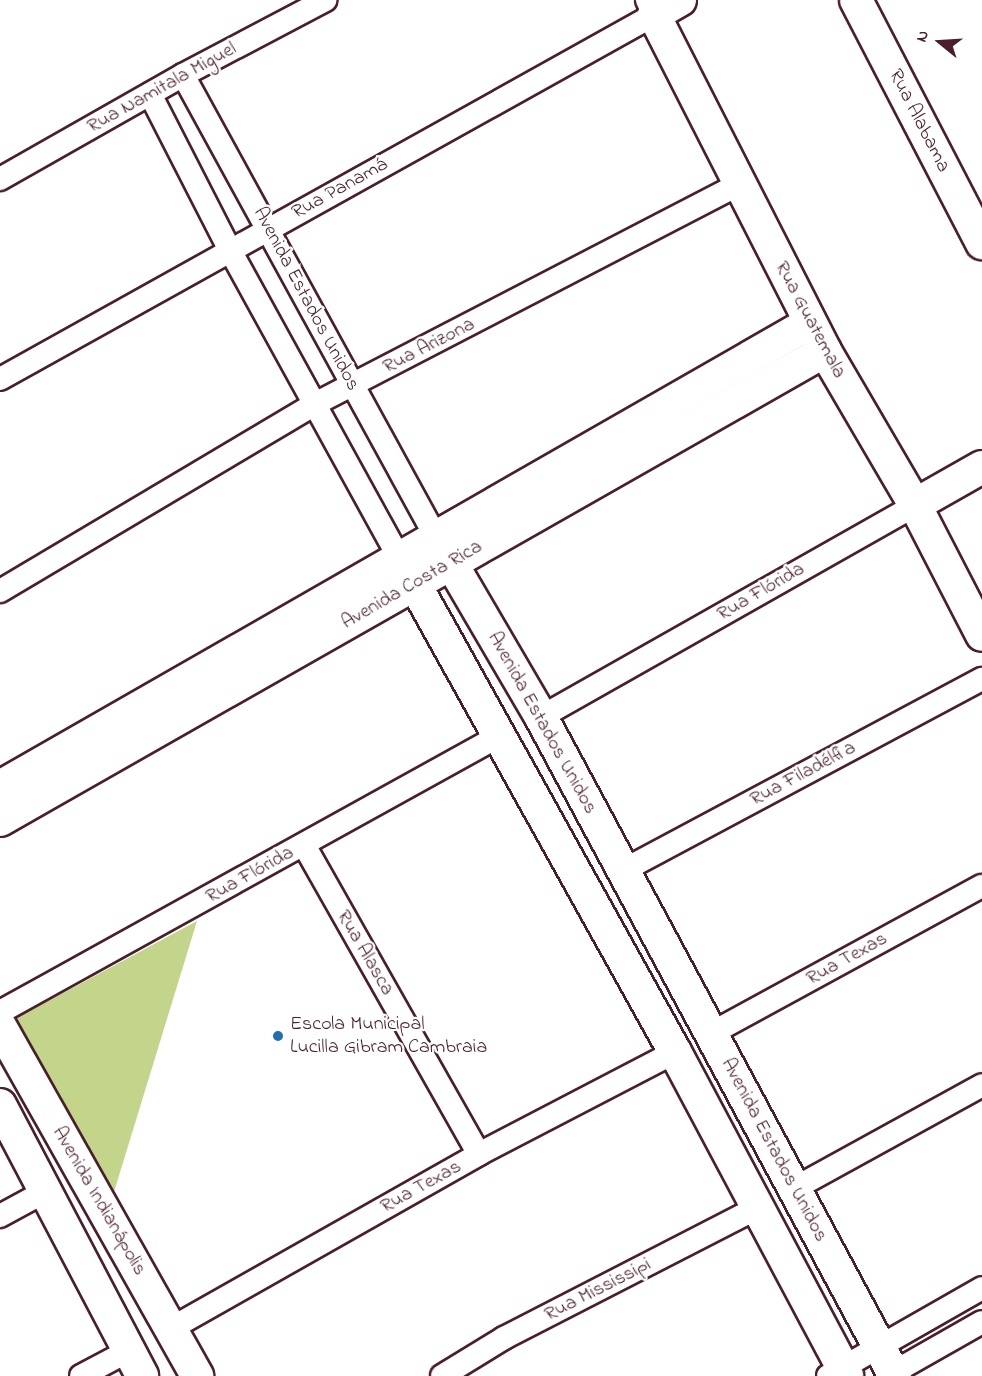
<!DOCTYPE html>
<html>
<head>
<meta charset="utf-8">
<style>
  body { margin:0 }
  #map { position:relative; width:982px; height:1376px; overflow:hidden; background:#fff; font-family:"Indie Flower",sans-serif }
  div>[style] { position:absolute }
  .green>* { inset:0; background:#c2d58a }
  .roads { filter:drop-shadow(2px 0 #4a1f2b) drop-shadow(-2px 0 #4a1f2b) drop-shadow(0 2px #4a1f2b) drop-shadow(0 -2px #4a1f2b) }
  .street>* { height:22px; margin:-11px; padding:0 11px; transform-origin:11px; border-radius:11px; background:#fff }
  .secondary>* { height:32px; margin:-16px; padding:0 16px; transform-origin:16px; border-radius:16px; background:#fff }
  .dots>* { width:16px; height:16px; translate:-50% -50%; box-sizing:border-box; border:3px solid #fff; border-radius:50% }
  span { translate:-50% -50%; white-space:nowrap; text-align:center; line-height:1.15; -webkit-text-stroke:4.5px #fff; paint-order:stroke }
  .street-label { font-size:20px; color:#4a1f2b }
  .poi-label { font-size:20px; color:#4a1f2b }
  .left { translate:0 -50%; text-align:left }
  .north { position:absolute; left:910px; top:12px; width:60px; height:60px; -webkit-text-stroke:4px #fff; paint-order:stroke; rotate:288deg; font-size:16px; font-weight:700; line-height:24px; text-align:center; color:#4a1f2b }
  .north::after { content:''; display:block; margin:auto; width:21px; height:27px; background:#4a1f2b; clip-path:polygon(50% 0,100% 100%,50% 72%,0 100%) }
</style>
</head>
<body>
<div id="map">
  <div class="green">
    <div style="clip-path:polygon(197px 921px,114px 1192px,11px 1021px)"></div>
  </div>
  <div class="roads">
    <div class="street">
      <div style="left:183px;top:75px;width:529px;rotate:61.3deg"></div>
      <div style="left:150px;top:94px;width:178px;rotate:62.9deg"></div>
      <div style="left:231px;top:252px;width:350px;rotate:61.2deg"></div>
      <div style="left:0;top:179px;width:210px;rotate:-29.6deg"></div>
      <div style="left:183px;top:75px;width:161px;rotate:-27.8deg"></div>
      <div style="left:0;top:379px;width:748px;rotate:-29.1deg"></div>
      <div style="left:654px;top:15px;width:17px;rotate:-115deg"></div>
      <div style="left:0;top:591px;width:366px;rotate:-30.7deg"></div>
      <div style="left:315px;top:404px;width:478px;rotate:-27.4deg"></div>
      <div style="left:541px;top:717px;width:430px;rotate:-29.5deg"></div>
      <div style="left:304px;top:845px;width:355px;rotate:60.5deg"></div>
      <div style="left:624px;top:870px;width:406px;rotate:-28.1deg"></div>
      <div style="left:0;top:1012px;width:570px;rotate:-28.95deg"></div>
      <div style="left:712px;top:1033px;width:307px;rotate:-28.6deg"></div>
      <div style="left:795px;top:1188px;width:213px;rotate:-28.8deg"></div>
      <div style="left:0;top:1216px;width:52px;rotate:-28.5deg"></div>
      <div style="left:172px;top:1328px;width:353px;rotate:-29.5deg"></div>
      <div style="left:479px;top:1154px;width:221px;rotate:-27.5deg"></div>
      <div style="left:81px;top:1376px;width:53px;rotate:-28deg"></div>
      <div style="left:442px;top:1376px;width:73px;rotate:-31.5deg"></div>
      <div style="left:504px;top:1338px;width:284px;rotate:-27.2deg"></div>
      <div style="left:828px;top:1376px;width:177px;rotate:-29.7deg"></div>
      <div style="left:887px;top:1376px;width:109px;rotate:-29.6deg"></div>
    </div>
    <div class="secondary">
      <div style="left:680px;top:0;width:30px;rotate:150deg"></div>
      <div style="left:654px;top:15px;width:377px;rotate:63deg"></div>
      <div style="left:825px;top:351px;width:178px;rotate:59.7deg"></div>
      <div style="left:915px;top:505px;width:146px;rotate:62.7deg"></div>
      <div style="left:856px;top:0;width:274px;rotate:62.6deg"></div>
      <div style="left:915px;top:505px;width:77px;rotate:-29.6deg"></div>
      <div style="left:437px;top:539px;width:206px;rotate:59.7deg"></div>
      <div style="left:541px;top:717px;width:748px;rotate:61.76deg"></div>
      <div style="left:404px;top:565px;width:557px;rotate:60.91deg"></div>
      <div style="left:675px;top:1052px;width:367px;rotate:62deg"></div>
      <div style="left:0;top:787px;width:933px;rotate:-29.81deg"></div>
      <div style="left:0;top:820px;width:949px;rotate:-29.62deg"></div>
      <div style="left:0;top:1026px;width:402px;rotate:60.6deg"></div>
      <div style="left:0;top:1105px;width:306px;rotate:62.3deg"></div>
    </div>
  </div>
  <div class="dots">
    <div style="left:278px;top:1036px;background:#1f6fb2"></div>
  </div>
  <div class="street-label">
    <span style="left:162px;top:88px;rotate:-29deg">Rua Namitala Miguel</span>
    <span style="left:919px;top:121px;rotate:63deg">Rua Alabama</span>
    <span style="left:340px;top:189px;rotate:-29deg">Rua Panamá</span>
    <span style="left:306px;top:299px;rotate:62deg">Avenida Estados Unidos</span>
    <span style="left:810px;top:320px;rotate:62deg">Rua Guatemala</span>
    <span style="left:429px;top:346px;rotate:-27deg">Rua Arizona</span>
    <span style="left:412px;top:585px;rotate:-30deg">Avenida Costa Rica</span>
    <span style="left:761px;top:592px;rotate:-30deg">Rua Flórida</span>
    <span style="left:542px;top:723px;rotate:61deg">Avenida Estados Unidos</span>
    <span style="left:803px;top:774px;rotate:-28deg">Rua Filadélfia</span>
    <span style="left:250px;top:875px;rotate:-29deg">Rua Flórida</span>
    <span style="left:365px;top:953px;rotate:60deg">Rua Alasca</span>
    <span style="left:847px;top:959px;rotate:-29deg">Rua Texas</span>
    <span style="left:774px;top:1150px;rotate:62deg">Avenida Estados Unidos</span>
    <span style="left:421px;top:1187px;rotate:-29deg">Rua Texas</span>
    <span style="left:99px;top:1201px;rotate:60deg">Avenida Indianápolis</span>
    <span style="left:598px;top:1290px;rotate:-27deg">Rua Mississipi</span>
  </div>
  <div class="poi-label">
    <span class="left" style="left:290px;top:1036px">Escola Municipal<br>Lucilla Gibram Cambraia</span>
  </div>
  <div class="north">N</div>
</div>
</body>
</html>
